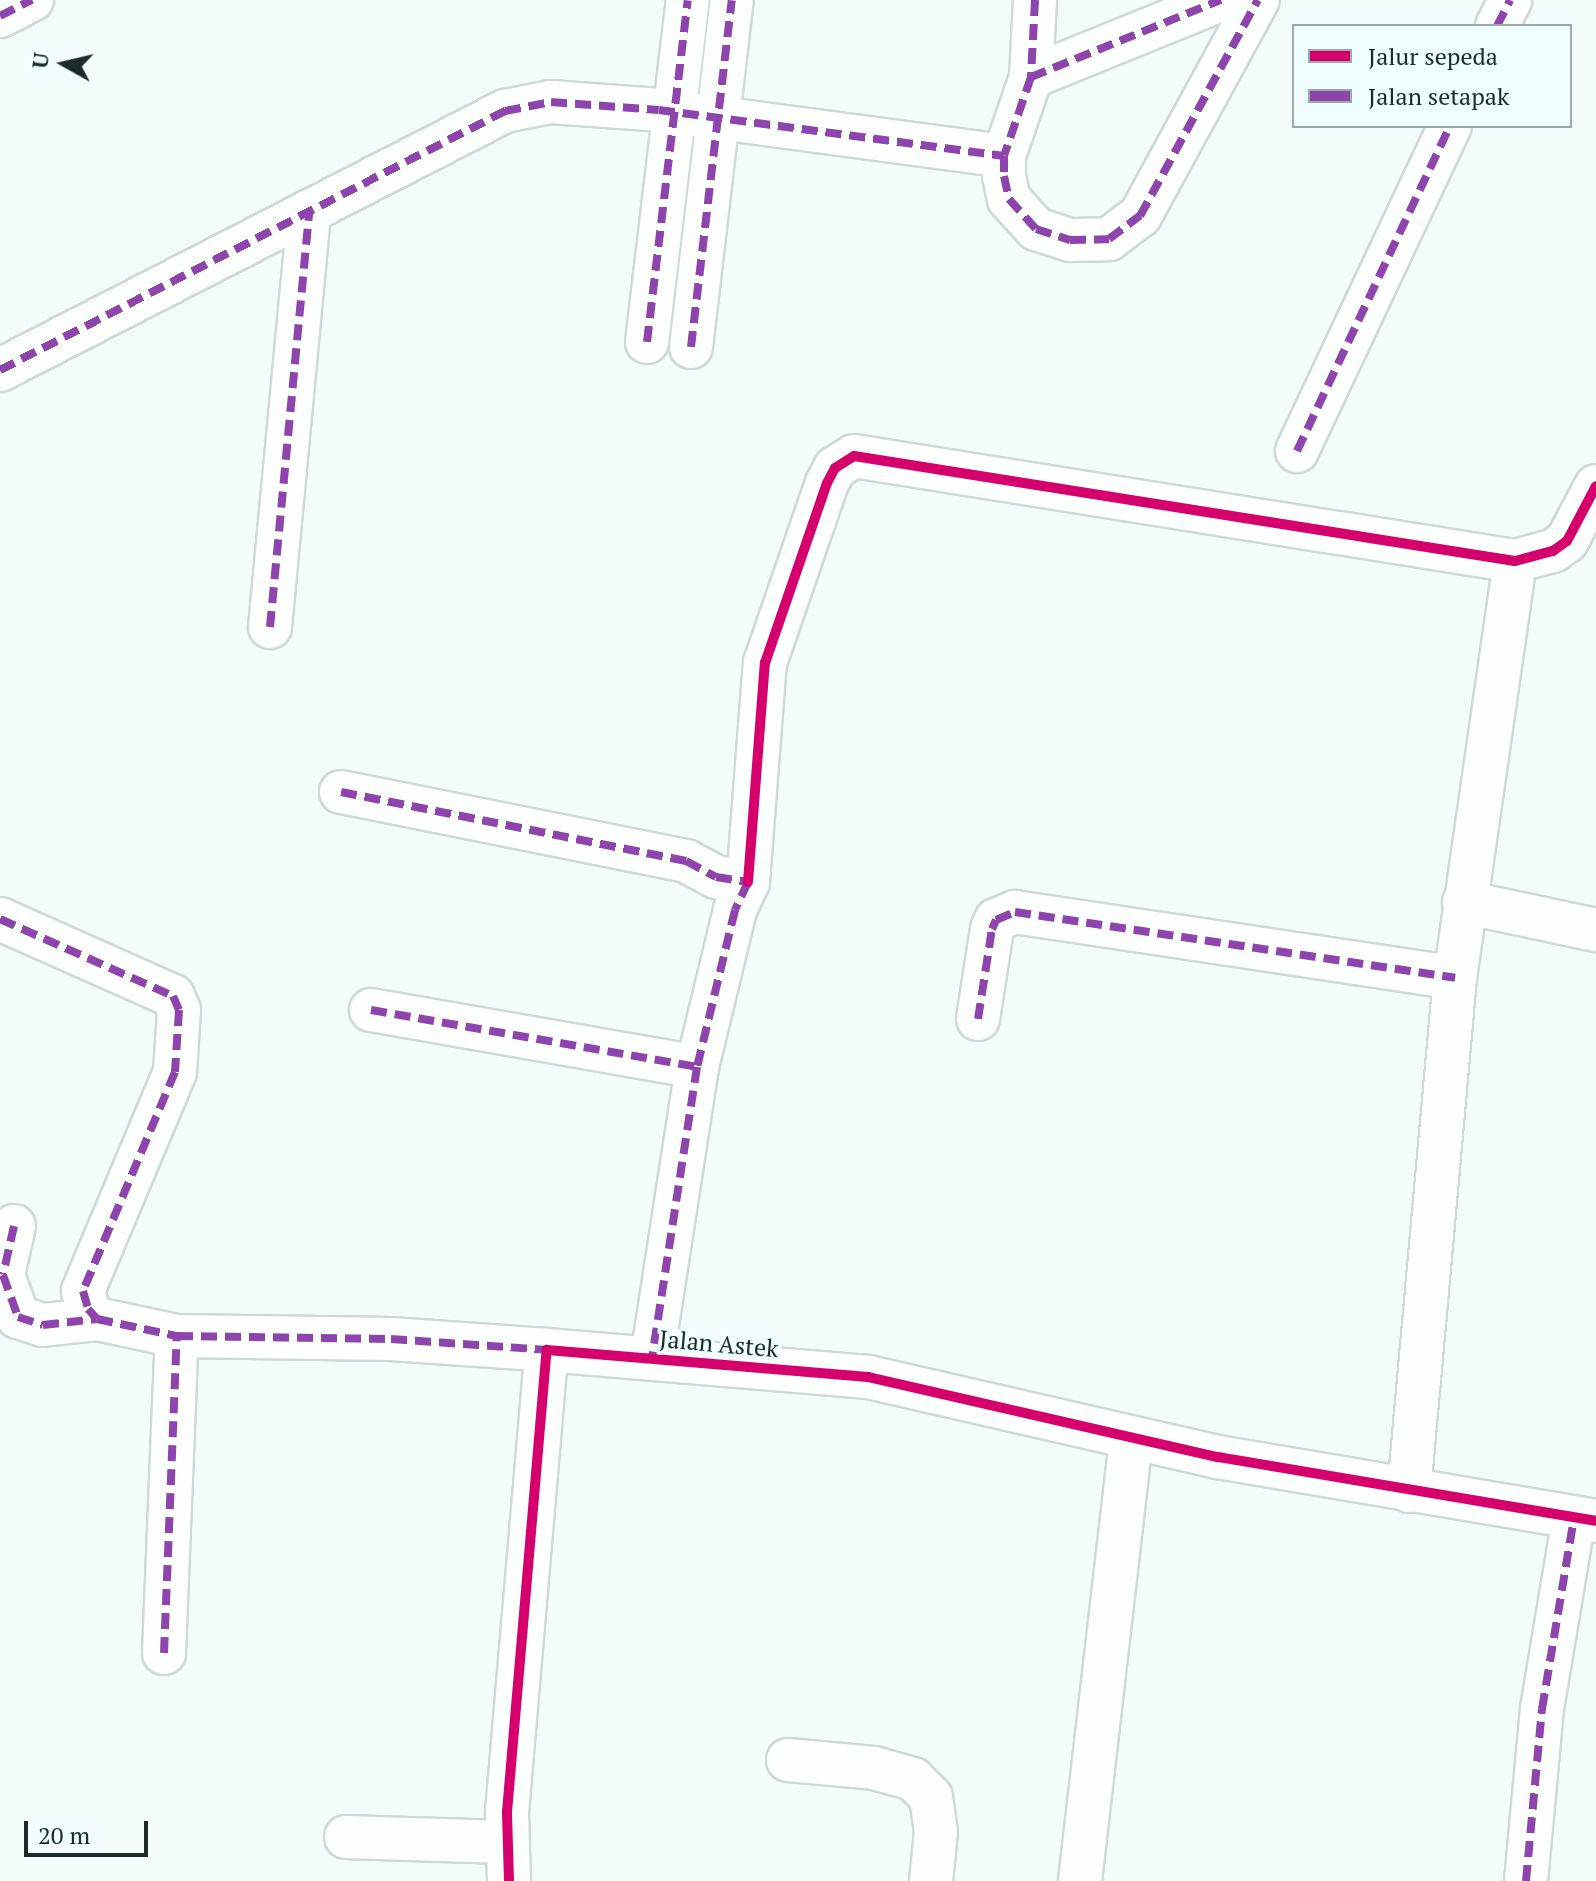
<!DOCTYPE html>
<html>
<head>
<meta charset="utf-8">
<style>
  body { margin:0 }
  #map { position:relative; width:1596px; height:1881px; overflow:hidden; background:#f2fcfa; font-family:"PT Serif",serif }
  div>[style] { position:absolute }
  .roads { filter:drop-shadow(2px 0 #cdd8d7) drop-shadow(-2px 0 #cdd8d7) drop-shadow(0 2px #cdd8d7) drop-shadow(0 -2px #cdd8d7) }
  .minor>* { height:42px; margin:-21px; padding:0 21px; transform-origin:21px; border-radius:21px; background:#fdfffe }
  .quiet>* { height:8px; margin-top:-4px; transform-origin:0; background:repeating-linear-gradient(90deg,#8e44ad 0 16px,transparent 0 24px) }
  .cycleway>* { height:10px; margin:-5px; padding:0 5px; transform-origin:5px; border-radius:5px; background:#d6006c }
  span { translate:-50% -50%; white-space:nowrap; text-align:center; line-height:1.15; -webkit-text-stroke:7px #effffd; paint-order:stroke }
  .street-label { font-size:24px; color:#1c2b2a }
  .legend { position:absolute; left:1292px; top:24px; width:280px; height:104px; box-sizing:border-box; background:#effffd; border:2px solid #9baaa9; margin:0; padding:10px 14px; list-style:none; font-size:24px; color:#1c2b2a }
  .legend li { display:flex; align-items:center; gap:16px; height:40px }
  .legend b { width:40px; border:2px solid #9baaa9 }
  .north { position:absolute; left:24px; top:24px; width:80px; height:80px; -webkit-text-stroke:6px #effffd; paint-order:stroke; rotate:278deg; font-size:22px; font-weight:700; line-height:32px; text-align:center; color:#1c2b2a }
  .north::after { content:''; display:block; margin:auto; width:28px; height:36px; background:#1c2b2a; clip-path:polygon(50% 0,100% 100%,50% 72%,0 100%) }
  .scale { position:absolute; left:24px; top:1821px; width:124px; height:36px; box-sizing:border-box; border:4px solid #1c2b2a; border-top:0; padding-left:10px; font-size:24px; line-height:28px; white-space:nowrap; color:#1c2b2a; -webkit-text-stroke:6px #effffd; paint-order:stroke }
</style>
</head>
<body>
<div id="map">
  <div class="roads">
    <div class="minor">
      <div style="left:1035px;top:0;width:77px;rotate:93deg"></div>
      <div style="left:1031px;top:77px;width:83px;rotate:108.9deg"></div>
      <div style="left:1004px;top:156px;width:20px;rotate:90deg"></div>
      <div style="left:1004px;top:176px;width:24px;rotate:78deg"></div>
      <div style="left:1009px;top:199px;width:40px;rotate:48deg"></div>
      <div style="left:1036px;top:229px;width:36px;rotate:18deg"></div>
      <div style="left:1070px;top:240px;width:39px;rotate:-1deg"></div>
      <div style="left:1109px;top:239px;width:39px;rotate:-37deg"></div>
      <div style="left:1140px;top:216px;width:246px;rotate:-61.4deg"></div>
      <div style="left:0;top:16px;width:36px;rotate:-27deg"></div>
      <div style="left:1497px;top:26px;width:29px;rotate:-63deg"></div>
      <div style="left:1031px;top:77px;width:205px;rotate:-22.1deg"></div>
      <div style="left:647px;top:342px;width:344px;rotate:-83.2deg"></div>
      <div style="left:691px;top:347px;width:349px;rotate:-83.3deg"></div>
      <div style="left:0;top:370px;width:568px;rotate:-27.15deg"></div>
      <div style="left:505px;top:111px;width:47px;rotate:-11.1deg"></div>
      <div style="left:551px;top:102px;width:108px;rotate:4.2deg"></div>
      <div style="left:659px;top:110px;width:348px;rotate:7.6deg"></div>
      <div style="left:1297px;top:451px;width:359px;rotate:-64.8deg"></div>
      <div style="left:270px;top:627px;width:418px;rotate:-84.6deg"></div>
      <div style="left:341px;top:792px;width:352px;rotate:11.3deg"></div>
      <div style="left:686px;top:861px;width:34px;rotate:28deg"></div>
      <div style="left:716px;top:877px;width:32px;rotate:9deg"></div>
      <div style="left:748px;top:882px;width:31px;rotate:115deg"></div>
      <div style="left:735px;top:910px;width:162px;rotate:103.6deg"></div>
      <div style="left:697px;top:1067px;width:294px;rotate:98.8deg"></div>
      <div style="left:748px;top:882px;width:220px;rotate:-85.6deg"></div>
      <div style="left:765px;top:663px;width:190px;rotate:-71deg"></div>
      <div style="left:827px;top:483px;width:17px;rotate:-62deg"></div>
      <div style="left:835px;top:468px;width:22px;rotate:-32deg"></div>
      <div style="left:854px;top:456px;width:669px;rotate:9.03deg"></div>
      <div style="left:1515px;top:561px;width:39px;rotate:-15deg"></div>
      <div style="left:1553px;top:551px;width:17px;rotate:-36deg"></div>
      <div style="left:1567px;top:541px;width:62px;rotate:-62.2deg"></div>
      <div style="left:1464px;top:902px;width:135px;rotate:12deg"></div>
      <div style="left:0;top:919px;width:189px;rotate:24deg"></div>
      <div style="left:173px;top:996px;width:15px;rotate:67deg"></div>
      <div style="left:179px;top:1010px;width:62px;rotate:93.7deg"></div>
      <div style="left:175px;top:1072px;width:238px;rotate:112.8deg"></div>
      <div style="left:83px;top:1291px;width:19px;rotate:74deg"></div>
      <div style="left:88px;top:1309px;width:13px;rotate:48deg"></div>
      <div style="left:97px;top:1319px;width:82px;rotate:12deg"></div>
      <div style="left:177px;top:1336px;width:214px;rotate:0.8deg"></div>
      <div style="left:391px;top:1339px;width:156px;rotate:4deg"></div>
      <div style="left:371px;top:1010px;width:331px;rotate:9.9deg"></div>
      <div style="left:978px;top:1019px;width:91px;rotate:-81.2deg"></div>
      <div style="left:992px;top:929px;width:10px;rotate:-66deg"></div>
      <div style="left:996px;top:920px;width:21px;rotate:-23deg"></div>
      <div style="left:1015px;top:912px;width:445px;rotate:8.5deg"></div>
      <div style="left:14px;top:1226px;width:50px;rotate:102.7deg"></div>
      <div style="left:3px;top:1275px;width:45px;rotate:70.3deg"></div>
      <div style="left:18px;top:1317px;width:26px;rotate:18deg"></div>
      <div style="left:43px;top:1325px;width:54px;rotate:-6.3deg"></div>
      <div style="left:1409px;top:1491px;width:515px;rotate:-84.88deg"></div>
      <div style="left:1455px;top:978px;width:421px;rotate:-81.8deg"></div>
      <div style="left:164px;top:1653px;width:317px;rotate:-87.7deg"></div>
      <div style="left:788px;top:1760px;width:86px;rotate:5.3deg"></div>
      <div style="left:874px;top:1768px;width:41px;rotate:15.8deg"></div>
      <div style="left:913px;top:1779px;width:25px;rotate:45deg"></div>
      <div style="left:931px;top:1797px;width:35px;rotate:82deg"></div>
      <div style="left:936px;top:1832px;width:49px;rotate:95.8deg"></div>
      <div style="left:346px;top:1837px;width:159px;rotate:1.8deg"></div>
      <div style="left:509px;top:1881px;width:69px;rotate:-91.7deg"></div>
      <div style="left:507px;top:1812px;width:464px;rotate:-85.1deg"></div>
      <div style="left:547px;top:1350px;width:322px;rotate:4.8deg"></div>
      <div style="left:868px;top:1377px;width:359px;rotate:12.9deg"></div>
      <div style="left:1218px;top:1457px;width:383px;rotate:9.6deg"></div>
      <div style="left:1080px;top:1881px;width:445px;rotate:-83.4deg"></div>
      <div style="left:1526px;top:1881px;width:173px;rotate:-84.7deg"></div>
      <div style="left:1542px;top:1709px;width:194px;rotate:-80.5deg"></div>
    </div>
  </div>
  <div class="quiet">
    <div style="left:1035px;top:0;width:77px;rotate:93deg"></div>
    <div style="left:1031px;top:77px;width:83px;rotate:108.9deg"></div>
    <div style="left:1004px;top:156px;width:20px;rotate:90deg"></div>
    <div style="left:1004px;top:176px;width:24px;rotate:78deg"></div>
    <div style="left:1009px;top:199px;width:40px;rotate:48deg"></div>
    <div style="left:1036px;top:229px;width:36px;rotate:18deg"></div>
    <div style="left:1070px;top:240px;width:39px;rotate:-1deg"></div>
    <div style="left:1109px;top:239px;width:39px;rotate:-37deg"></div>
    <div style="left:1140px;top:216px;width:246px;rotate:-61.4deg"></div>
    <div style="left:0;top:16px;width:36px;rotate:-27deg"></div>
    <div style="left:1497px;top:26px;width:29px;rotate:-63deg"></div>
    <div style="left:1031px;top:77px;width:205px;rotate:-22.1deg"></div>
    <div style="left:647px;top:342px;width:344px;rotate:-83.2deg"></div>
    <div style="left:691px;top:347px;width:349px;rotate:-83.3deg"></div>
    <div style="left:0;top:370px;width:568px;rotate:-27.15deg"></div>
    <div style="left:505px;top:111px;width:47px;rotate:-11.1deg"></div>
    <div style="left:551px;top:102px;width:108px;rotate:4.2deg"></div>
    <div style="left:659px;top:110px;width:348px;rotate:7.6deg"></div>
    <div style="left:1297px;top:451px;width:359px;rotate:-64.8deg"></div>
    <div style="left:270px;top:627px;width:418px;rotate:-84.6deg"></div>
    <div style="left:341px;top:792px;width:352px;rotate:11.3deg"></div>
    <div style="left:686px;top:861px;width:34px;rotate:28deg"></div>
    <div style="left:716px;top:877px;width:32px;rotate:9deg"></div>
    <div style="left:748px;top:882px;width:31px;rotate:115deg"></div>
    <div style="left:735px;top:910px;width:162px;rotate:103.6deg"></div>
    <div style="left:697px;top:1067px;width:294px;rotate:98.8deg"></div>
    <div style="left:0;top:919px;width:189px;rotate:24deg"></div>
    <div style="left:173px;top:996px;width:15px;rotate:67deg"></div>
    <div style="left:179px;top:1010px;width:62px;rotate:93.7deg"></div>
    <div style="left:175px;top:1072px;width:238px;rotate:112.8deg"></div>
    <div style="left:83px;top:1291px;width:19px;rotate:74deg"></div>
    <div style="left:88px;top:1309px;width:13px;rotate:48deg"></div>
    <div style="left:97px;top:1319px;width:82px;rotate:12deg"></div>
    <div style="left:177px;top:1336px;width:214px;rotate:0.8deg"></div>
    <div style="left:391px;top:1339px;width:156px;rotate:4deg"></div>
    <div style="left:371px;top:1010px;width:331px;rotate:9.9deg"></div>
    <div style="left:978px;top:1019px;width:91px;rotate:-81.2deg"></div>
    <div style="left:992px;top:929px;width:10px;rotate:-66deg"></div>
    <div style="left:996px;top:920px;width:21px;rotate:-23deg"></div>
    <div style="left:1015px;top:912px;width:445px;rotate:8.5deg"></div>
    <div style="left:14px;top:1226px;width:50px;rotate:102.7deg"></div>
    <div style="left:3px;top:1275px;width:45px;rotate:70.3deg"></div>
    <div style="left:18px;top:1317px;width:26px;rotate:18deg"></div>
    <div style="left:43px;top:1325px;width:54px;rotate:-6.3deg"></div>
    <div style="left:164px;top:1653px;width:317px;rotate:-87.7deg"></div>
    <div style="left:1526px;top:1881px;width:173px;rotate:-84.7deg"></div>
    <div style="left:1542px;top:1709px;width:194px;rotate:-80.5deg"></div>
  </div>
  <div class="cycleway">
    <div style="left:748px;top:882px;width:220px;rotate:-85.6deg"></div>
    <div style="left:765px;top:663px;width:190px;rotate:-71deg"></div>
    <div style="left:827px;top:483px;width:17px;rotate:-62deg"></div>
    <div style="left:835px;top:468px;width:22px;rotate:-32deg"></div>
    <div style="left:854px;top:456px;width:669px;rotate:9.03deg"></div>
    <div style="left:1515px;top:561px;width:39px;rotate:-15deg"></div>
    <div style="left:1553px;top:551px;width:17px;rotate:-36deg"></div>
    <div style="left:1567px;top:541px;width:62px;rotate:-62.2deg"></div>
    <div style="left:509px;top:1881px;width:69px;rotate:-91.7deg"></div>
    <div style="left:507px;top:1812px;width:464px;rotate:-85.1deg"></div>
    <div style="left:547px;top:1350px;width:322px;rotate:4.8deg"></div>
    <div style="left:868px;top:1377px;width:359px;rotate:12.9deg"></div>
    <div style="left:1218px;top:1457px;width:383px;rotate:9.6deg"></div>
  </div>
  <div class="street-label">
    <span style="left:719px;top:1344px;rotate:5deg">Jalan Astek</span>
  </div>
  <ul class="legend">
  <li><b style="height:10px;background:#d6006c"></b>Jalur sepeda</li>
  <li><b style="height:10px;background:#8e44ad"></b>Jalan setapak</li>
  </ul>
  <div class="north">U</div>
  <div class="scale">20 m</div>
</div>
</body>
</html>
